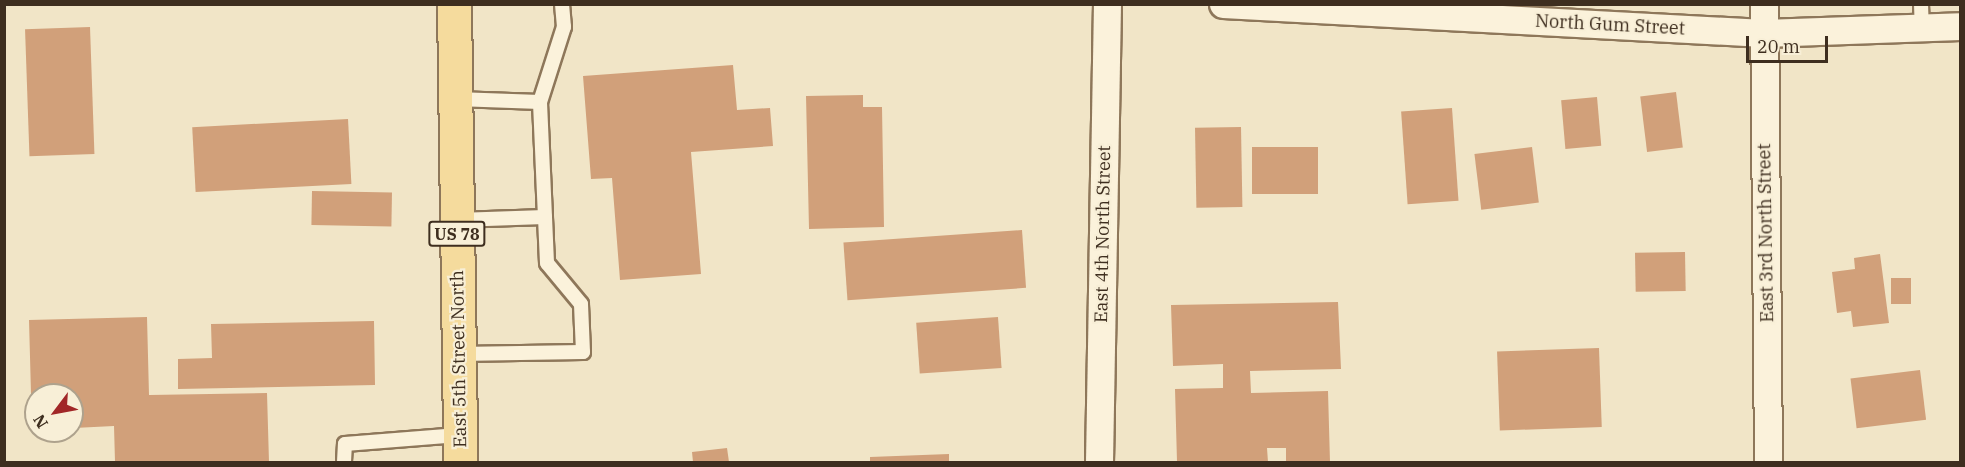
<!DOCTYPE html>
<html>
<head>
<meta charset="utf-8">
<style>
  body { margin:0 }
  #map { position:relative; width:1965px; height:467px; overflow:hidden; background:#f1e5c7; font-family:"IBM Plex Serif",serif }
  div>[style] { position:absolute }
  .building>* { inset:0; background:#d1a07a; transform-origin:0 0 }
  .roads { filter:drop-shadow(2px 0 #8e775a) drop-shadow(-2px 0 #8e775a) drop-shadow(0 2px #8e775a) drop-shadow(0 -2px #8e775a) }
  .lane>* { height:14px; margin:-7px; padding:0 7px; transform-origin:7px; border-radius:7px; background:#fbf2db }
  .street>* { height:27px; margin:-13.5px; padding:0 13.5px; transform-origin:13.5px; border-radius:13.5px; background:#fbf2db }
  .primary>* { height:33px; margin:-16.5px; padding:0 16.5px; transform-origin:16.5px; border-radius:16.5px; background:#f5db9d }
  span { translate:-50% -50%; white-space:nowrap; text-align:center; line-height:1.15; -webkit-text-stroke:4.5px #f8efd7; paint-order:stroke }
  .shield-label span { padding:2px 4px; background:#f8efd7; border:2px solid; border-radius:4px; -webkit-text-stroke-width:0 }
  .shield-label { font-size:16px; color:#3e2e1f; font-weight:700 }
  .street-label { font-size:18px; color:#3e2e1f }
  .frame { position:absolute; inset:0; border:6px solid #3e2e1f; pointer-events:none }
  .north { position:absolute; left:24px; top:383px; width:60px; height:60px; box-sizing:border-box; background:#f8efd7; border:2px solid #aea28d; border-radius:50%; rotate:238deg; font-size:16px; font-weight:700; line-height:24px; text-align:center; color:#3e2e1f }
  .north::after { content:''; display:block; margin:auto; width:21px; height:27px; background:#a12727; clip-path:polygon(50% 0,100% 100%,50% 72%,0 100%) }
  .scale { position:absolute; left:1746px; top:36px; width:82px; height:27px; box-sizing:border-box; border:3px solid #3e2e1f; border-top:0; padding-left:8px; font-size:18px; line-height:21px; white-space:nowrap; color:#3e2e1f; -webkit-text-stroke:4px #f8efd7; paint-order:stroke }
</style>
</head>
<body>
<div id="map">
  <div class="building">
    <div style="left:90px;top:27px;width:127px;height:65px;rotate:88deg"></div>
    <div style="clip-path:polygon(733px 65px,737px 110px,770px 108px,773px 146px,691px 152px,701px 274px,620px 280px,612px 178px,591px 179px,583px 76px)"></div>
    <div style="left:1676px;top:92px;width:56px;height:36px;rotate:83deg"></div>
    <div style="clip-path:polygon(863px 95px,863px 107px,882px 107px,884px 227px,809px 229px,806px 96px)"></div>
    <div style="left:1597px;top:97px;width:49px;height:36px;rotate:85deg"></div>
    <div style="left:1452px;top:108px;width:93px;height:51px;rotate:86deg"></div>
    <div style="left:348px;top:119px;width:65px;height:156px;rotate:87deg"></div>
    <div style="left:1241px;top:127px;width:80px;height:46px;rotate:89deg"></div>
    <div style="left:1252px;top:147px;width:66px;height:47px"></div>
    <div style="left:1532px;top:147px;width:56px;height:58px;rotate:83deg"></div>
    <div style="left:312px;top:191px;width:80px;height:34px;rotate:1deg"></div>
    <div style="left:1022px;top:230px;width:58px;height:179px;rotate:86deg"></div>
    <div style="left:1685px;top:252px;width:39px;height:50px;rotate:89deg"></div>
    <div style="clip-path:polygon(1880px 254px,1889px 323px,1853px 327px,1851px 311px,1837px 313px,1832px 272px,1855px 269px,1854px 258px)"></div>
    <div style="left:1891px;top:278px;width:20px;height:26px"></div>
    <div style="clip-path:polygon(1338px 302px,1341px 369px,1250px 371px,1251px 393px,1328px 391px,1330px 462px,1286px 462px,1286px 448px,1267px 448px,1268px 462px,1177px 462px,1175px 389px,1223px 388px,1223px 364px,1173px 366px,1171px 305px)"></div>
    <div style="clip-path:polygon(147px 317px,149px 395px,267px 393px,269px 462px,115px 462px,114px 426px,74px 428px,73px 393px,31px 394px,29px 320px)"></div>
    <div style="left:998px;top:317px;width:51px;height:82px;rotate:86deg"></div>
    <div style="clip-path:polygon(374px 321px,375px 385px,178px 389px,178px 359px,212px 358px,211px 324px)"></div>
    <div style="left:1599px;top:348px;width:79px;height:102px;rotate:88deg"></div>
    <div style="left:1920px;top:370px;width:50px;height:70px;rotate:83deg"></div>
    <div style="clip-path:polygon(727px 448px,729px 462px,693px 462px,692px 452px)"></div>
    <div style="clip-path:polygon(949px 454px,949px 462px,870px 462px,870px 457px)"></div>
  </div>
  <div class="roads">
    <div class="lane">
      <div style="left:1921px;top:4px;width:24px;rotate:88deg"></div>
      <div style="left:456px;top:99px;width:84px;rotate:2deg"></div>
      <div style="left:457px;top:220px;width:88px;rotate:-2deg"></div>
      <div style="left:458px;top:354px;width:125px;rotate:-0.9deg"></div>
      <div style="left:583px;top:352px;width:48px;rotate:-92.4deg"></div>
      <div style="left:581px;top:304px;width:53px;rotate:-129.7deg"></div>
      <div style="left:547px;top:263px;width:161px;rotate:-92.5deg"></div>
      <div style="left:540px;top:102px;width:79px;rotate:-72.3deg"></div>
      <div style="left:564px;top:27px;width:23px;rotate:-95deg"></div>
      <div style="left:344px;top:462px;width:18px;rotate:-87deg"></div>
      <div style="left:345px;top:444px;width:114px;rotate:-4.5deg"></div>
    </div>
    <div class="street">
      <div style="left:1223px;top:4px;width:541px;rotate:3.07deg"></div>
      <div style="left:1763px;top:33px;width:197px;rotate:-2deg"></div>
      <div style="left:1764px;top:4px;width:458px;rotate:89.5deg"></div>
      <div style="left:1099px;top:462px;width:458px;rotate:-89deg"></div>
    </div>
    <div class="primary">
      <div style="left:454px;top:4px;width:458px;rotate:89.2deg"></div>
    </div>
  </div>
  <div class="shield-label">
    <span style="left:457px;top:234px">US 78</span>
  </div>
  <div class="street-label">
    <span style="left:1610px;top:25px;rotate:3deg">North Gum Street</span>
    <span style="left:1766px;top:233px;rotate:-91deg">East 3rd North Street</span>
    <span style="left:1103px;top:234px;rotate:-89deg">East 4th North Street</span>
    <span style="left:459px;top:359px;rotate:-91deg">East 5th Street North</span>
  </div>
  <div class="frame"></div>
  <div class="north">N</div>
  <div class="scale">20 m</div>
</div>
</body>
</html>
